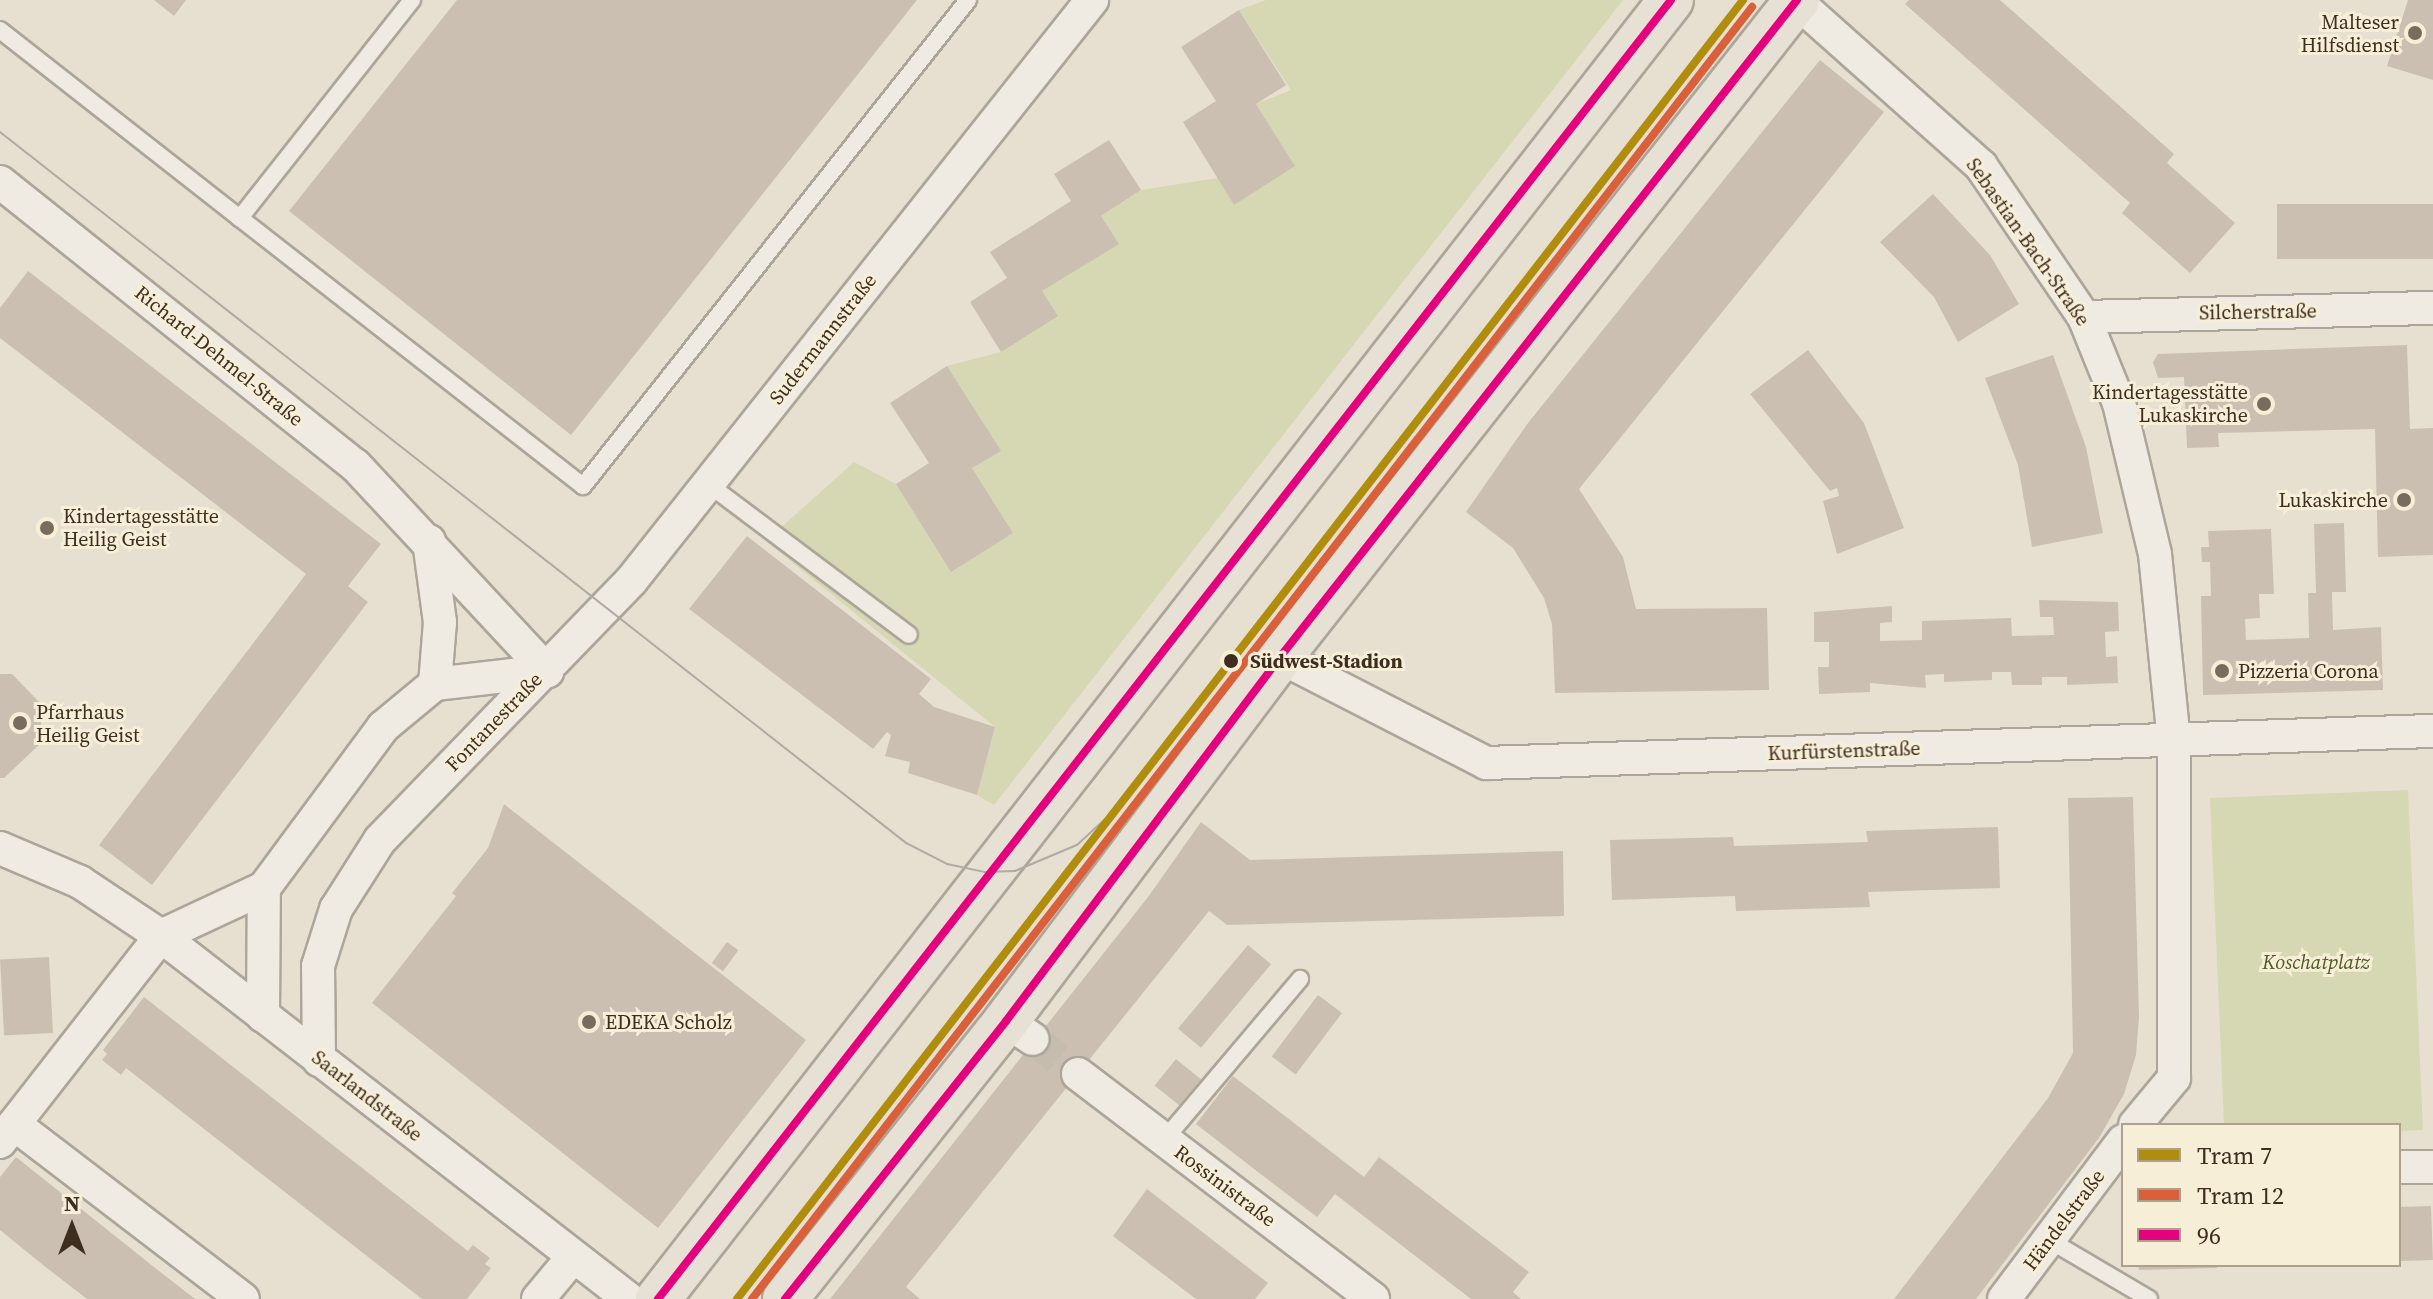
<!DOCTYPE html>
<html>
<head>
<meta charset="utf-8">
<style>
  body { margin:0 }
  #map { position:relative; width:2433px; height:1299px; overflow:hidden; background:#e7e0d1; font-family:"Source Serif 4",serif }
  div>[style] { position:absolute }
  .green>* { inset:0; background:#d6d7b3 }
  .building>* { inset:0; background:#cbbfb2; transform-origin:0 0 }
  .street-tunnel>* { height:32px; margin-top:-16px; transform-origin:0; background:repeating-linear-gradient(90deg,#c5bcae 0 32px,transparent 0 48px) }
  .roads { filter:drop-shadow(2px 0 #ada599) drop-shadow(-2px 0 #ada599) drop-shadow(0 2px #ada599) drop-shadow(0 -2px #ada599) }
  .lane>* { height:16px; margin:-8px; padding:0 8px; transform-origin:8px; border-radius:8px; background:#efebe3 }
  .street>* { height:32px; margin:-16px; padding:0 16px; transform-origin:16px; border-radius:16px; background:#efebe3 }
  .primary>* { height:44px; margin:-22px; padding:0 22px; transform-origin:22px; border-radius:22px; background:#e6e1d4 }
  .tram>* { height:2px; margin:-1px; padding:0 1px; transform-origin:1px; border-radius:1px; background:#afaaa2 }
  .bus-1>* { height:8px; margin:-4px; padding:0 4px; transform-origin:4px; border-radius:4px; background:#e5007d }
  .tram-1>* { height:8px; margin:-4px; padding:0 4px; transform-origin:4px; border-radius:4px; background:#b18d0d }
  .tram-2>* { height:8px; margin:-4px; padding:0 4px; transform-origin:4px; border-radius:4px; background:#da603b }
  .dots>* { width:22px; height:22px; translate:-50% -50%; box-sizing:border-box; border:4px solid #f7eed8; border-radius:50% }
  span { translate:-50% -50%; white-space:nowrap; text-align:center; line-height:1.15; -webkit-text-stroke:6px #f7eed8; paint-order:stroke }
  .poi-label { font-size:20px; color:#3d2e20 }
  .right { translate:-100% -50%; text-align:right }
  .left { translate:0 -50%; text-align:left }
  .street-label { font-size:20px; color:#3d2e20 }
  .stop-label { font-size:20px; color:#3d2e20; font-weight:700 }
  .park-label { font-size:20px; color:#4d5a26; font-style:italic }
  .legend { position:absolute; left:2121px; top:1123px; width:280px; height:144px; box-sizing:border-box; background:#f7eed8; border:2px solid #ada18e; margin:0; padding:10px 14px; list-style:none; font-size:24px; color:#3d2e20 }
  .legend li { display:flex; align-items:center; gap:16px; height:40px }
  .legend b { width:40px; border:2px solid #ada18e }
  .north { position:absolute; left:32px; top:1187px; width:80px; height:80px; -webkit-text-stroke:6px #f7eed8; paint-order:stroke; rotate:0deg; font-size:22px; font-weight:700; line-height:32px; text-align:center; color:#3d2e20 }
  .north::after { content:''; display:block; margin:auto; width:28px; height:36px; background:#3d2e20; clip-path:polygon(50% 0,100% 100%,50% 72%,0 100%) }
</style>
</head>
<body>
<div id="map">
  <div class="green">
    <div style="clip-path:polygon(1266px 0,1623px 0,994px 805px,977px 795px,995px 727px,766px 541px,854px 462px,896px 484px,951px 571px,1013px 533px,972px 468px,1000px 451px,947px 366px,1001px 352px,1057px 315px,1042px 291px,1118px 244px,1101px 216px,1141px 190px,1295px 166px,1256px 104px,1291px 90px,1239px 10px)"></div>
    <div style="clip-path:polygon(2408px 790px,2423px 1130px,2399px 1131px,2399px 1125px,2224px 1125px,2210px 798px)"></div>
  </div>
  <div class="building">
    <div style="clip-path:polygon(154px 0,186px 0,174px 16px)"></div>
    <div style="clip-path:polygon(457px 0,917px 0,571px 435px,289px 211px)"></div>
    <div style="clip-path:polygon(1909px 0,2000px 0,2174px 154px,2167px 163px,2235px 223px,2190px 273px,2122px 213px,2130px 203px,1905px 4px)"></div>
    <div style="clip-path:polygon(2408px 0,2433px 0,2433px 80px,2387px 66px)"></div>
    <div style="clip-path:polygon(1239px 10px,1286px 85px,1256px 104px,1295px 166px,1234px 205px,1183px 122px,1216px 101px,1181px 47px)"></div>
    <div style="clip-path:polygon(1820px 60px,1884px 112px,1579px 489px,1623px 557px,1636px 609px,1767px 608px,1769px 690px,1555px 693px,1552px 624px,1544px 598px,1513px 548px,1466px 512px,1528px 423px)"></div>
    <div style="clip-path:polygon(1109px 140px,1141px 190px,1101px 216px,1119px 244px,1042px 291px,1058px 316px,1001px 352px,970px 302px,1007px 278px,990px 252px,1071px 201px,1054px 174px)"></div>
    <div style="clip-path:polygon(1933px 194px,1990px 255px,2019px 304px,1958px 342px,1934px 297px,1880px 242px)"></div>
    <div style="left:2433px;top:204px;width:55px;height:156px;rotate:90deg"></div>
    <div style="clip-path:polygon(28px 271px,381px 544px,348px 586px,368px 602px,152px 885px,99px 845px,306px 574px,0 338px,0 308px)"></div>
    <div style="clip-path:polygon(2407px 345px,2410px 429px,2433px 428px,2433px 555px,2378px 557px,2375px 429px,2218px 433px,2219px 447px,2187px 448px,2184px 377px,2158px 378px,2153px 362px,2158px 354px)"></div>
    <div style="clip-path:polygon(1808px 350px,1864px 423px,1904px 528px,1837px 554px,1823px 501px,1839px 496px,1837px 488px,1830px 491px,1750px 394px)"></div>
    <div style="clip-path:polygon(2053px 355px,2086px 447px,2103px 533px,2032px 547px,2018px 465px,1985px 378px)"></div>
    <div style="clip-path:polygon(947px 366px,1001px 451px,972px 468px,1013px 533px,951px 572px,896px 484px,929px 463px,890px 403px)"></div>
    <div style="clip-path:polygon(2344px 523px,2346px 592px,2332px 592px,2333px 630px,2381px 627px,2383px 690px,2203px 695px,2201px 596px,2211px 596px,2210px 562px,2202px 562px,2201px 547px,2209px 547px,2208px 531px,2271px 529px,2274px 594px,2259px 594px,2260px 618px,2245px 619px,2246px 640px,2309px 638px,2308px 593px,2316px 593px,2314px 524px)"></div>
    <div style="clip-path:polygon(747px 536px,931px 679px,919px 694px,934px 707px,995px 727px,977px 795px,908px 773px,910px 762px,885px 756px,891px 735px,887px 732px,873px 749px,689px 609px)"></div>
    <div style="clip-path:polygon(2039px 600px,2118px 602px,2119px 631px,2105px 632px,2106px 657px,2117px 656px,2118px 683px,2067px 685px,2067px 677px,2042px 677px,2042px 685px,2012px 685px,2011px 672px,1992px 672px,1992px 680px,1944px 682px,1944px 674px,1925px 675px,1926px 688px,1870px 683px,1870px 692px,1819px 694px,1818px 667px,1829px 667px,1829px 642px,1814px 642px,1814px 612px,1892px 606px,1892px 622px,1880px 623px,1880px 641px,1922px 640px,1922px 621px,2011px 618px,2012px 636px,2054px 635px,2053px 617px,2040px 617px)"></div>
    <div style="clip-path:polygon(0 674px,12px 674px,41px 704px,41px 743px,4px 778px,0 778px)"></div>
    <div style="clip-path:polygon(2133px 797px,2139px 1017px,2136px 1055px,2124px 1094px,2099px 1138px,1976px 1299px,1894px 1299px,2048px 1098px,2073px 1053px,2068px 798px)"></div>
    <div style="clip-path:polygon(504px 804px,806px 1040px,658px 1228px,372px 1003px,456px 896px,452px 893px,488px 848px)"></div>
    <div style="clip-path:polygon(1201px 822px,1250px 860px,1563px 851px,1564px 916px,1227px 925px,1209px 911px,906px 1287px,920px 1299px,830px 1299px,1148px 897px)"></div>
    <div style="clip-path:polygon(1998px 827px,2000px 888px,1868px 892px,1870px 907px,1736px 911px,1735px 896px,1612px 900px,1610px 840px,1733px 837px,1734px 846px,1868px 842px,1866px 831px)"></div>
    <div style="left:727px;top:942px;width:14px;height:26px;rotate:36deg"></div>
    <div style="left:1248px;top:945px;width:30px;height:109px;rotate:40deg"></div>
    <div style="left:49px;top:957px;width:76px;height:49px;rotate:87deg"></div>
    <div style="left:1318px;top:995px;width:30px;height:77px;rotate:37deg"></div>
    <div style="clip-path:polygon(144px 997px,468px 1251px,473px 1245px,490px 1258px,485px 1264px,491px 1268px,467px 1299px,422px 1299px,126px 1068px,121px 1075px,102px 1060px,107px 1054px,103px 1050px)"></div>
    <div style="left:1176px;top:1059px;width:32px;height:34px;rotate:39deg"></div>
    <div style="clip-path:polygon(1233px 1076px,1364px 1177px,1379px 1157px,1529px 1272px,1513px 1292px,1521px 1299px,1471px 1299px,1335px 1194px,1317px 1217px,1254px 1169px,1196px 1124px)"></div>
    <div style="clip-path:polygon(16px 1157px,154px 1267px,195px 1299px,87px 1299px,43px 1265px,0 1230px,0 1177px)"></div>
    <div style="clip-path:polygon(1147px 1189px,1268px 1283px,1255px 1299px,1196px 1299px,1113px 1236px)"></div>
    <div style="left:2431px;top:1206px;width:54px;height:32px;rotate:88deg"></div>
    <div style="clip-path:polygon(2138px 1265px,2217px 1265px,2217px 1268px,2139px 1270px)"></div>
  </div>
  <div class="street-tunnel">
    <div style="left:1033px;top:1039px;width:57px;rotate:37.9deg"></div>
  </div>
  <div class="roads">
    <div class="lane">
      <div style="left:412px;top:0;width:278px;rotate:128.3deg"></div>
      <div style="left:240px;top:218px;width:435px;rotate:38deg"></div>
      <div style="left:583px;top:486px;width:620px;rotate:-51.61deg"></div>
      <div style="left:0;top:30px;width:305px;rotate:38.1deg"></div>
      <div style="left:708px;top:484px;width:251px;rotate:36.9deg"></div>
      <div style="left:1164px;top:1140px;width:211px;rotate:-49.8deg"></div>
      <div style="left:2049px;top:1240px;width:116px;rotate:30.5deg"></div>
    </div>
    <div class="street">
      <div style="left:1796px;top:1px;width:248px;rotate:41.7deg"></div>
      <div style="left:1981px;top:166px;width:183px;rotate:55.7deg"></div>
      <div style="left:2084px;top:317px;width:93px;rotate:67.9deg"></div>
      <div style="left:2119px;top:403px;width:155px;rotate:76.6deg"></div>
      <div style="left:2155px;top:554px;width:187px;rotate:84.2deg"></div>
      <div style="left:2174px;top:740px;width:338px;rotate:90deg"></div>
      <div style="left:2174px;top:1078px;width:61px;rotate:129.7deg"></div>
      <div style="left:0;top:182px;width:454px;rotate:38.6deg"></div>
      <div style="left:355px;top:465px;width:282px;rotate:47deg"></div>
      <div style="left:2084px;top:317px;width:349px;rotate:-1.5deg"></div>
      <div style="left:429px;top:541px;width:82px;rotate:82.3deg"></div>
      <div style="left:440px;top:622px;width:62px;rotate:94.6deg"></div>
      <div style="left:1280px;top:657px;width:232px;rotate:27.2deg"></div>
      <div style="left:1486px;top:763px;width:948px;rotate:-1.94deg"></div>
      <div style="left:0;top:848px;width:87px;rotate:23deg"></div>
      <div style="left:80px;top:882px;width:97px;rotate:33.7deg"></div>
      <div style="left:161px;top:936px;width:592px;rotate:37.8deg"></div>
      <div style="left:263px;top:1016px;width:128px;rotate:-89.6deg"></div>
      <div style="left:264px;top:888px;width:200px;rotate:-53.5deg"></div>
      <div style="left:383px;top:727px;width:67px;rotate:-39.6deg"></div>
      <div style="left:435px;top:684px;width:113px;rotate:-6.6deg"></div>
      <div style="left:1006px;top:1021px;width:32px;rotate:34deg"></div>
      <div style="left:319px;top:1060px;width:94px;rotate:-90.6deg"></div>
      <div style="left:318px;top:966px;width:60px;rotate:-72.5deg"></div>
      <div style="left:336px;top:909px;width:82px;rotate:-57.5deg"></div>
      <div style="left:380px;top:840px;width:361px;rotate:-45.9deg"></div>
      <div style="left:631px;top:581px;width:742px;rotate:-51.57deg"></div>
      <div style="left:1078px;top:1074px;width:371px;rotate:37.3deg"></div>
      <div style="left:14px;top:1124px;width:288px;rotate:37.4deg"></div>
      <div style="left:0;top:1142px;width:261px;rotate:-52deg"></div>
      <div style="left:161px;top:936px;width:114px;rotate:-25deg"></div>
      <div style="left:2399px;top:1167px;width:34px"></div>
      <div style="left:538px;top:1299px;width:55px;rotate:-50.2deg"></div>
      <div style="left:2004px;top:1299px;width:198px;rotate:-53deg"></div>
    </div>
    <div class="primary">
      <div style="left:658px;top:1299px;width:1647px;rotate:-52.05deg"></div>
      <div style="left:785px;top:1299px;width:355px;rotate:-51.5deg"></div>
      <div style="left:1006px;top:1021px;width:456px;rotate:-53deg"></div>
      <div style="left:1280px;top:657px;width:836px;rotate:-51.8deg"></div>
    </div>
  </div>
  <div class="tram">
    <div style="left:0;top:132px;width:1152px;rotate:38.12deg"></div>
    <div style="left:906px;top:843px;width:46px;rotate:27.1deg"></div>
    <div style="left:947px;top:864px;width:39px;rotate:12deg"></div>
    <div style="left:985px;top:872px;width:30px;rotate:-2deg"></div>
    <div style="left:1015px;top:871px;width:67px;rotate:-22.8deg"></div>
    <div style="left:1077px;top:845px;width:56px;rotate:-42.8deg"></div>
  </div>
  <div class="bus-1">
    <div style="left:658px;top:1299px;width:1647px;rotate:-52.05deg"></div>
    <div style="left:785px;top:1299px;width:355px;rotate:-51.5deg"></div>
    <div style="left:1006px;top:1021px;width:456px;rotate:-53deg"></div>
    <div style="left:1280px;top:657px;width:836px;rotate:-51.8deg"></div>
  </div>
  <div class="tram-1">
    <div style="left:737px;top:1299px;width:1643px;rotate:-52.24deg"></div>
  </div>
  <div class="tram-2">
    <div style="left:752px;top:1299px;width:1634px;rotate:-52.26deg"></div>
  </div>
  <div class="dots">
    <div style="left:2415px;top:33px;background:#786c5e"></div>
    <div style="left:2264px;top:404px;background:#786c5e"></div>
    <div style="left:2404px;top:500px;background:#786c5e"></div>
    <div style="left:47px;top:528px;background:#786c5e"></div>
    <div style="left:1231px;top:661px;background:#3d2e20"></div>
    <div style="left:2222px;top:671px;background:#786c5e"></div>
    <div style="left:20px;top:723px;background:#786c5e"></div>
    <div style="left:589px;top:1022px;background:#786c5e"></div>
  </div>
  <div class="poi-label">
    <span class="right" style="left:2399px;top:34px">Malteser<br>Hilfsdienst</span>
    <span class="right" style="left:2248px;top:404px">Kindertagesstätte<br>Lukaskirche</span>
    <span class="right" style="left:2388px;top:500px">Lukaskirche</span>
    <span class="left" style="left:63px;top:528px">Kindertagesstätte<br>Heilig Geist</span>
    <span class="left" style="left:2238px;top:671px">Pizzeria Corona</span>
    <span class="left" style="left:36px;top:724px">Pfarrhaus<br>Heilig Geist</span>
    <span class="left" style="left:605px;top:1022px">EDEKA Scholz</span>
  </div>
  <div class="street-label">
    <span style="left:2028px;top:242px;rotate:55deg">Sebastian-Bach-Straße</span>
    <span style="left:2258px;top:312px;rotate:-1deg">Silcherstraße</span>
    <span style="left:823px;top:339px;rotate:-52deg">Sudermannstraße</span>
    <span style="left:219px;top:356px;rotate:39deg">Richard-Dehmel-Straße</span>
    <span style="left:494px;top:722px;rotate:-46deg">Fontanestraße</span>
    <span style="left:1844px;top:751px;rotate:-2deg">Kurfürstenstraße</span>
    <span style="left:367px;top:1096px;rotate:38deg">Saarlandstraße</span>
    <span style="left:1225px;top:1186px;rotate:37deg">Rossinistraße</span>
    <span style="left:2064px;top:1220px;rotate:-53deg">Händelstraße</span>
  </div>
  <div class="stop-label">
    <span class="left" style="left:1250px;top:661px">Südwest-Stadion</span>
  </div>
  <div class="park-label">
    <span style="left:2316px;top:962px">Koschatplatz</span>
  </div>
  <ul class="legend">
  <li><b style="height:10px;background:#b18d0d"></b>Tram 7</li>
  <li><b style="height:10px;background:#da603b"></b>Tram 12</li>
  <li><b style="height:10px;background:#e5007d"></b>96</li>
  </ul>
  <div class="north">N</div>
</div>
</body>
</html>
